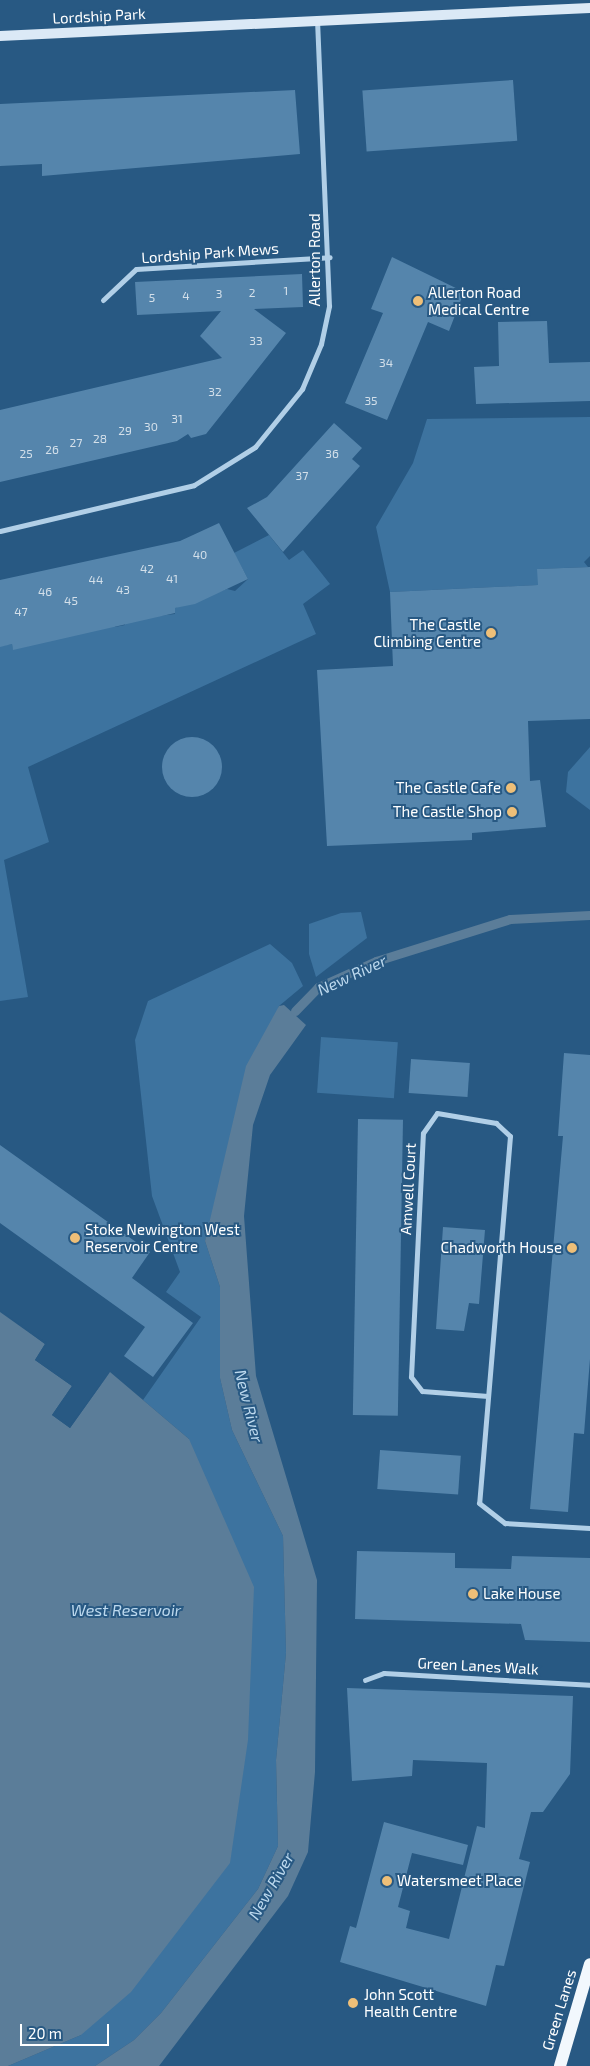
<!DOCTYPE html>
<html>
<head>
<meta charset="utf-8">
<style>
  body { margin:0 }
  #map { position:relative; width:590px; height:2066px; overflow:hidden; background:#285983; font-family:"Exo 2",sans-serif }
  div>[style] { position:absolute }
  .green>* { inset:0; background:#3d739f; transform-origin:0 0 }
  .water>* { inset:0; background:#5b7d99 }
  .pier>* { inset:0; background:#285983 }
  .stream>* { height:9px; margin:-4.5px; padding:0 4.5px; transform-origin:4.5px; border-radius:4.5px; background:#5b7d99 }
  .building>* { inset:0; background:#5585ac; transform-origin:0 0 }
  .round { border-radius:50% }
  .pedestrian>* { height:4.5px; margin:-2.25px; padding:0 2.25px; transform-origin:2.25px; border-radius:2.25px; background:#b1cfe7 }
  .minor>* { height:5px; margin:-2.5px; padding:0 2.5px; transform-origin:2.5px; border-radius:2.5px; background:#b1cfe7 }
  .secondary>* { height:10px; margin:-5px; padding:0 5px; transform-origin:5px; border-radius:5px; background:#dbe9f6 }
  .primary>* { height:12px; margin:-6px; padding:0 6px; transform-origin:6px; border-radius:6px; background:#f2f8fd }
  .dots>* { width:14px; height:14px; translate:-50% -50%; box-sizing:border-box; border:2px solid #285983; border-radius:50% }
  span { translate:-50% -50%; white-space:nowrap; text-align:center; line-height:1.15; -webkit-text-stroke:4px #285983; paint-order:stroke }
  .number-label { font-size:12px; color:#d4e0ea }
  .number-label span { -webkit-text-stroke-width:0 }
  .street-label { font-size:15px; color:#fff }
  .poi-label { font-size:15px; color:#fff }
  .left { translate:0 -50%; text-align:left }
  .right { translate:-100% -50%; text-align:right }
  .water-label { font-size:16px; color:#bdd9ee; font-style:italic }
  .scale { position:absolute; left:20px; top:2024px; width:89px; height:22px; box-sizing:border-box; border:2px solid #fff; border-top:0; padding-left:6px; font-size:15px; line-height:18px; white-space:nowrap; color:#fff; -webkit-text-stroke:4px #285983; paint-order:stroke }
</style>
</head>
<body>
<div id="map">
  <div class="green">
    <div style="clip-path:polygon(590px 417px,590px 556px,584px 562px,588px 567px,538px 569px,538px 585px,390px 592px,376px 527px,413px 463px,427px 419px)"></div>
    <div style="clip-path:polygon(269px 535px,289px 560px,303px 550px,330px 584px,303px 604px,316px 634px,28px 767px,49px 842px,4px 860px,28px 997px,0 1001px,0 646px,12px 644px,13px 649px,114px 622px,115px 627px,125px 625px,125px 620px,175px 614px,175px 608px,227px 589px,235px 591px,248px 579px,234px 553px)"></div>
    <div style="clip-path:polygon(590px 747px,590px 810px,566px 792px,568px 772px)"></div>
    <div style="clip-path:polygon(361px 912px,367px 938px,316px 977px,309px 954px,309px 924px,341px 913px)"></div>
    <div style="clip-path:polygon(270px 944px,292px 963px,303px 986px,279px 1006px,205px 1241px,220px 1287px,220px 1378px,232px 1430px,283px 1536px,286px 1653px,276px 1760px,278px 1846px,258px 1889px,161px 2013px,134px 2040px,95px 2066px,8px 2066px,81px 2035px,189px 1439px,143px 1400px,201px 1317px,166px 1292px,180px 1272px,152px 1196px,135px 1040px,148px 1001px)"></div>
    <div style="left:321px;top:1037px;width:77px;height:56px;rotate:4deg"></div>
  </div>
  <div class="water">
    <div style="clip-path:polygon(284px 1005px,306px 1025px,270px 1075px,253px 1125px,244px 1216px,256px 1376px,317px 1580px,315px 1772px,308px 1852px,288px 1896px,159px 2066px,95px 2066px,134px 2040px,161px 2013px,258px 1889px,278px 1846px,276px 1760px,286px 1653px,283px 1536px,232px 1430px,220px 1378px,220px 1287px,205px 1241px,246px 1066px,279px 1006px)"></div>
    <div style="clip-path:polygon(0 1312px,45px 1344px,35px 1360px,72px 1386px,52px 1415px,70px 1428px,110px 1372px,189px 1439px,254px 1587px,248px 1740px,230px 1863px,131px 1992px,81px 2035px,8px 2066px,0 2066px)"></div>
  </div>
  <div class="pier">
    <div style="clip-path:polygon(0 1310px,47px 1343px,38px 1359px,74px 1385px,55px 1414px,70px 1425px,110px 1372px,70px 1428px,52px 1415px,72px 1386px,35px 1360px,45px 1344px)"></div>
  </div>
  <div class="stream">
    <div style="left:295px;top:1011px;width:33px;rotate:-46deg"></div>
    <div style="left:318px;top:987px;width:64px;rotate:-24.1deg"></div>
    <div style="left:376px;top:961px;width:140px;rotate:-17.4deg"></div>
    <div style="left:510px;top:919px;width:80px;rotate:-2.9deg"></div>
  </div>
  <div class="building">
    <div style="left:513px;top:80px;width:61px;height:151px;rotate:86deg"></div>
    <div style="clip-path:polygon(295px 90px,300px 154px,42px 176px,42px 164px,0 166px,0 104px)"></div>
    <div style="clip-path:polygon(392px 257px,464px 292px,449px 331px,428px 322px,387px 420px,345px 403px,383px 313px,371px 309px)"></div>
    <div style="clip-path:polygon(302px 274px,303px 307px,254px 309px,286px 333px,206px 434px,191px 438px,188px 434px,177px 441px,0 482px,0 410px,222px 358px,200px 336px,221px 311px,137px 315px,135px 282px)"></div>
    <div style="clip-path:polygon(547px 321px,549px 363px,590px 362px,590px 401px,476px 404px,474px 367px,499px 366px,498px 322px)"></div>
    <div style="clip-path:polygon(334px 423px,362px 448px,352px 459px,360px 466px,283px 552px,247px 508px,267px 497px)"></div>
    <div style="clip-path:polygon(219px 523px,248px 579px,195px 604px,175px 608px,175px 613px,13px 650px,12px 644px,0 647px,0 580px,180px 541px)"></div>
    <div style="clip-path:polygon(590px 567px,590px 719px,528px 721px,530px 781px,540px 780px,546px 827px,472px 833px,472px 840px,327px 846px,317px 670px,393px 666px,390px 592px,538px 585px,537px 569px)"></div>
    <div class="round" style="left:162px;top:737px;width:60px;height:60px"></div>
    <div style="clip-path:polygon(564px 1053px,590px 1055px,590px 1359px,584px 1434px,574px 1433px,568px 1512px,530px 1509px,563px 1136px,558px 1136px)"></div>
    <div style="left:411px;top:1059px;width:59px;height:34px;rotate:4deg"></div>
    <div style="left:358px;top:1119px;width:45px;height:296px;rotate:1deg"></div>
    <div style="clip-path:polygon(0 1145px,150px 1252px,132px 1278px,193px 1323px,153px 1377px,124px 1356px,145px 1327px,0 1223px)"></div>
    <div style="clip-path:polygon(443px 1227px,485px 1230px,479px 1304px,469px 1303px,464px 1331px,436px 1329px)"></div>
    <div style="left:380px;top:1450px;width:81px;height:39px;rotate:4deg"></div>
    <div style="clip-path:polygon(357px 1551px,455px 1553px,455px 1568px,511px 1569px,512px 1556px,590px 1558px,590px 1642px,525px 1640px,521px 1624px,355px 1619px)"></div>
    <div style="clip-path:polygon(347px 1688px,573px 1696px,570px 1774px,543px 1812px,531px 1812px,519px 1859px,530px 1862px,504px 1966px,496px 1965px,486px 2006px,340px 1962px,350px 1926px,356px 1928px,384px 1822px,468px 1845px,463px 1865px,412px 1853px,398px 1907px,410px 1911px,406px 1928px,449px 1939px,477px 1826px,485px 1828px,487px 1763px,413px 1760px,412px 1776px,352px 1781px)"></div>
  </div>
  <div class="pedestrian">
    <div style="left:365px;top:1680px;width:20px;rotate:-20deg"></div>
    <div style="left:384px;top:1673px;width:206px;rotate:3.3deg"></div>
  </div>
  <div class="minor">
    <div style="left:103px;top:300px;width:45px;rotate:-43.2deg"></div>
    <div style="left:136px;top:269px;width:194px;rotate:-3.5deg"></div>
    <div style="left:0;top:531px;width:199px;rotate:-13.3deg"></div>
    <div style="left:194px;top:485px;width:72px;rotate:-31.9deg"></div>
    <div style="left:255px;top:447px;width:75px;rotate:-51deg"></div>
    <div style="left:302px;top:389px;width:49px;rotate:-67.1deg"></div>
    <div style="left:321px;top:344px;width:39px;rotate:-78deg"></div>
    <div style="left:329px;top:306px;width:285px;rotate:-92.4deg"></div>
    <div style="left:488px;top:1396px;width:66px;rotate:-175.7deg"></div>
    <div style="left:422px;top:1391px;width:18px;rotate:-128deg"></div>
    <div style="left:411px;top:1377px;width:244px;rotate:-87.2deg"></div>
    <div style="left:423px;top:1133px;width:24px;rotate:-55deg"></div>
    <div style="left:437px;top:1113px;width:60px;rotate:9.6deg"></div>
    <div style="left:496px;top:1123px;width:19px;rotate:43deg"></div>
    <div style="left:510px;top:1136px;width:368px;rotate:94.8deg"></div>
    <div style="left:479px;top:1503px;width:33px;rotate:38deg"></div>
    <div style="left:505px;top:1523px;width:85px;rotate:3.4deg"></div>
  </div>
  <div class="secondary">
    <div style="left:0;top:36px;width:591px;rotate:-2.72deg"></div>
  </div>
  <div class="primary">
    <div style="left:560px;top:2066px;width:106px;rotate:-73.6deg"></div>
  </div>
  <div class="dots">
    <div style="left:418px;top:301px;background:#eebf78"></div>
    <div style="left:491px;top:633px;background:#eebf78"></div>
    <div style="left:511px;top:788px;background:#eebf78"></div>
    <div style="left:512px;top:812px;background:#eebf78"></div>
    <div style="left:75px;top:1238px;background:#eebf78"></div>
    <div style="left:572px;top:1248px;background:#eebf78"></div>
    <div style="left:473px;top:1594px;background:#eebf78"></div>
    <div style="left:387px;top:1881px;background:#eebf78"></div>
    <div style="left:353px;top:2003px;background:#eebf78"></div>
  </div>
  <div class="number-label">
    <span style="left:286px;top:291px">1</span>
    <span style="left:252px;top:293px">2</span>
    <span style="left:219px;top:294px">3</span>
    <span style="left:186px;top:296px">4</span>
    <span style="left:152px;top:298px">5</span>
    <span style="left:256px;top:341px">33</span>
    <span style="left:386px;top:363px">34</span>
    <span style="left:215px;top:392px">32</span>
    <span style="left:371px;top:401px">35</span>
    <span style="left:177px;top:419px">31</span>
    <span style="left:151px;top:427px">30</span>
    <span style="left:125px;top:431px">29</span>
    <span style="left:100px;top:439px">28</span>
    <span style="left:76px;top:443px">27</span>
    <span style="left:52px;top:450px">26</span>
    <span style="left:26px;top:454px">25</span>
    <span style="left:332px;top:454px">36</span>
    <span style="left:302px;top:476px">37</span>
    <span style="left:200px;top:555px">40</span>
    <span style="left:147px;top:569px">42</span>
    <span style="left:172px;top:579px">41</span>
    <span style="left:96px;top:580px">44</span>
    <span style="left:123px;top:590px">43</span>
    <span style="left:45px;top:592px">46</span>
    <span style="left:71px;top:601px">45</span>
    <span style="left:21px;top:612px">47</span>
  </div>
  <div class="street-label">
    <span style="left:99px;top:16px;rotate:-3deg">Lordship Park</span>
    <span style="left:210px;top:253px;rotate:-4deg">Lordship Park Mews</span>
    <span style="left:315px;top:260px;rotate:-90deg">Allerton Road</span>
    <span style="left:408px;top:1189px;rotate:-87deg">Amwell Court</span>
    <span style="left:478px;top:1666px;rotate:3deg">Green Lanes Walk</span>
    <span style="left:559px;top:2010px;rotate:-73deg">Green Lanes</span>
  </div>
  <div class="poi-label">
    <span class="left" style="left:428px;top:301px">Allerton Road<br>Medical Centre</span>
    <span class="right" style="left:481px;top:633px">The Castle<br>Climbing Centre</span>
    <span class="right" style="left:501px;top:788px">The Castle Cafe</span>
    <span class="right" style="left:502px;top:812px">The Castle Shop</span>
    <span class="left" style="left:85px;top:1238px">Stoke Newington West<br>Reservoir Centre</span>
    <span class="right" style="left:562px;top:1248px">Chadworth House</span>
    <span class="left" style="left:483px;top:1594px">Lake House</span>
    <span class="left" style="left:397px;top:1881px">Watersmeet Place</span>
    <span class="left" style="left:364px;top:2003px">John Scott<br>Health Centre</span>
  </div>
  <div class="water-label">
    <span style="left:352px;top:975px;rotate:-25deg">New River</span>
    <span style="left:249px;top:1406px;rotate:76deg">New River</span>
    <span style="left:126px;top:1610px">West Reservoir</span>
    <span style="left:271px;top:1886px;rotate:-60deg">New River</span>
  </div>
  <div class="scale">20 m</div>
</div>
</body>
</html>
